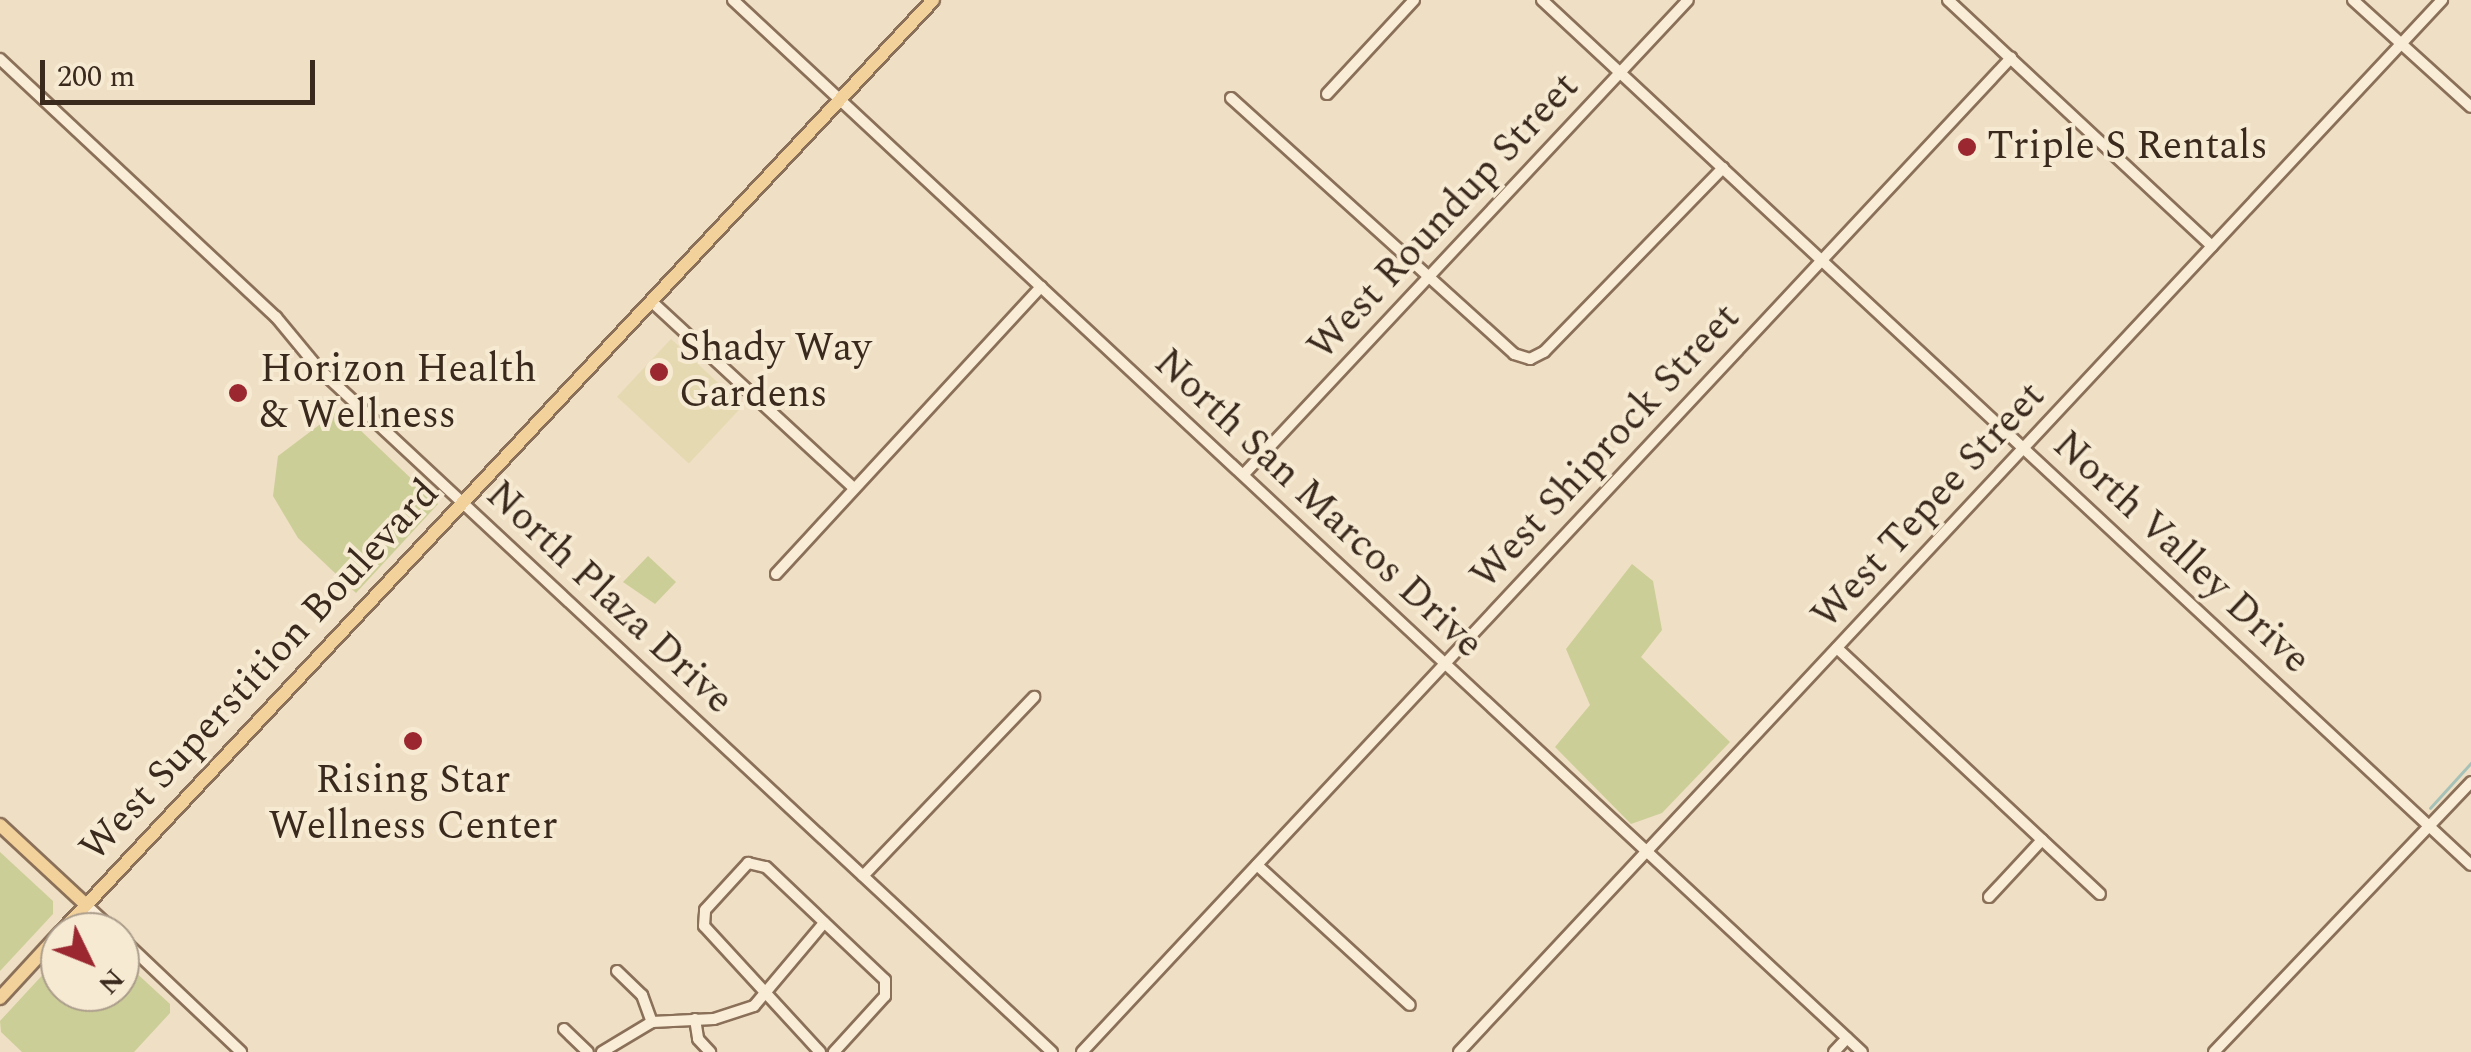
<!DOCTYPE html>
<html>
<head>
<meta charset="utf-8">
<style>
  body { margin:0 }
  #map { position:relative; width:2471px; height:1052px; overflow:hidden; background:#efdfc4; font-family:Spectral,serif }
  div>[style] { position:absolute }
  .farmland>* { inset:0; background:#e5d9b1; transform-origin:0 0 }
  .green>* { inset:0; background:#ccce97 }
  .stream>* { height:2.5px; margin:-1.25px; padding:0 1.25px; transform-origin:1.25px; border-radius:1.25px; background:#a6c2b8 }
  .roads { filter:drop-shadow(2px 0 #8b7059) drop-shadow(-2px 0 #8b7059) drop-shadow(0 2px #8b7059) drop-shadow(0 -2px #8b7059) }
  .minor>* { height:10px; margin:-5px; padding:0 5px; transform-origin:5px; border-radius:5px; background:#faedd7 }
  .major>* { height:12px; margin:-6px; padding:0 6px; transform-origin:6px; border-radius:6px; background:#f3d19b }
  .dots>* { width:28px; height:28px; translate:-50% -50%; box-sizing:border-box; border:5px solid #f7ead3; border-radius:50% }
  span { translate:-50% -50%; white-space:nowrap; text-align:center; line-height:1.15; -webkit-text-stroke:8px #f7ead3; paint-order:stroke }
  .poi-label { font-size:40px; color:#3a2a1e }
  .left { translate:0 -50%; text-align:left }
  .street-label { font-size:40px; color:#3a2a1e }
  .north { position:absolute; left:40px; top:912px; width:100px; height:100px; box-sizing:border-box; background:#f7ead3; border:2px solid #ab9d8b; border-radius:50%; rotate:133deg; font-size:28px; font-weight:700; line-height:40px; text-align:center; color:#3a2a1e }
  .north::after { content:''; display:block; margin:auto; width:35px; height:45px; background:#9b2831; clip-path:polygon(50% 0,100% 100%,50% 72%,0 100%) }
  .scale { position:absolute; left:40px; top:60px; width:275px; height:45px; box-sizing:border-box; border:5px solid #3a2a1e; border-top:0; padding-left:12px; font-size:30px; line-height:35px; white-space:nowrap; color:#3a2a1e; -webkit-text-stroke:8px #f7ead3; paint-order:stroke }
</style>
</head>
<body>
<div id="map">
  <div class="farmland">
    <div style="left:671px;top:339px;width:98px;height:79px;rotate:43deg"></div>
  </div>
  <div class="green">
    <div style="clip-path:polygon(339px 410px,438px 504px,356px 593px,298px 538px,273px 496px,278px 456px)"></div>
    <div style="clip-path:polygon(648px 556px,676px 582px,655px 604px,623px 582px)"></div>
    <div style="clip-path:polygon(1632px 564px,1653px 581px,1662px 630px,1641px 657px,1730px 742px,1662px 813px,1631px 824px,1555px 747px,1590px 705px,1566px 649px)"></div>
    <div style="clip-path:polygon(0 852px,53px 901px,53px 914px,0 971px)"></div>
    <div style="clip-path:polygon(60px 956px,60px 992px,120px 992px,120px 958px,170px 1004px,170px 1013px,134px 1052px,22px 1052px,1px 1032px,0 1021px)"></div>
  </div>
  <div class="stream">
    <div style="left:2430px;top:808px;width:61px;rotate:-47.7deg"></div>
  </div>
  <div class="roads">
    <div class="minor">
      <div style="left:733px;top:0;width:1543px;rotate:42.98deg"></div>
      <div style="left:1542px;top:0;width:1269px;rotate:42.96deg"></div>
      <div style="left:1948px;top:0;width:361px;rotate:43deg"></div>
      <div style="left:2353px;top:0;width:159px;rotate:42.2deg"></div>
      <div style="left:0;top:59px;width:378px;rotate:43.1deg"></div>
      <div style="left:276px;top:317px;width:67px;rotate:50.4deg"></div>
      <div style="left:319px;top:369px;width:1002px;rotate:42.98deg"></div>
      <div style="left:1327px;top:94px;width:128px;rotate:-47.2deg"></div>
      <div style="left:1231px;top:98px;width:382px;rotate:42.1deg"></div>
      <div style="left:1514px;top:354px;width:17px;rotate:17deg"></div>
      <div style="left:1530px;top:359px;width:16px;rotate:-27deg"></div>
      <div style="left:1544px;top:352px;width:257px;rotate:-45.8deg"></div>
      <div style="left:651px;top:301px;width:276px;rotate:42.7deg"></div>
      <div style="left:1244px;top:474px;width:649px;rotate:-46.87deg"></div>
      <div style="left:776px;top:574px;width:391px;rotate:-47.3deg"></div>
      <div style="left:1837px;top:648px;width:360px;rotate:43.1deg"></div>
      <div style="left:1257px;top:865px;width:207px;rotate:42.5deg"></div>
      <div style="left:863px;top:876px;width:248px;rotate:-46.3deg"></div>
      <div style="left:1989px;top:897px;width:78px;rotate:-47.1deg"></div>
      <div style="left:86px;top:905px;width:40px;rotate:43deg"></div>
      <div style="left:120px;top:937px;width:167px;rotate:43.5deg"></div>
      <div style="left:617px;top:971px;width:35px;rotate:44deg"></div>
      <div style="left:642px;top:995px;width:29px;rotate:70deg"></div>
      <div style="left:695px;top:1019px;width:20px;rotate:81deg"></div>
      <div style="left:698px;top:1039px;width:18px;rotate:47deg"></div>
      <div style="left:564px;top:1029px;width:33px;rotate:44deg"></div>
      <div style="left:602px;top:1052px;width:58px;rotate:-31deg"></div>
      <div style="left:652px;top:1022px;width:62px;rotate:-2.8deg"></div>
      <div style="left:714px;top:1019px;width:42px;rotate:-18deg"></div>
      <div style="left:754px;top:1006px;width:109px;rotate:-49.9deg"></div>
      <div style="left:820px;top:1052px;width:171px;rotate:-132.6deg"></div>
      <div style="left:704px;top:926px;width:16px;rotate:-86deg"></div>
      <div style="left:705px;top:910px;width:64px;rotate:-47.5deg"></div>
      <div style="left:748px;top:863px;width:18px;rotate:13deg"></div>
      <div style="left:766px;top:867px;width:164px;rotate:43.5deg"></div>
      <div style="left:885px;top:980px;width:16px;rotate:90deg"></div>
      <div style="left:885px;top:996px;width:76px;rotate:132.3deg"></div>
      <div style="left:1082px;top:1052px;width:1361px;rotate:-46.94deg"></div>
      <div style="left:1459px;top:1052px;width:1440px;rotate:-46.94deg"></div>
      <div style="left:1834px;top:1052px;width:19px;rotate:-47deg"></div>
      <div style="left:2214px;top:1052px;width:373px;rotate:-46.4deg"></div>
    </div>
    <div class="major">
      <div style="left:0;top:825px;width:117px;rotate:42.9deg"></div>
      <div style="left:61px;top:932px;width:1276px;rotate:-46.9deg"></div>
      <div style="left:0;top:998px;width:88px;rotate:-47.3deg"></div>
    </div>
  </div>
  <div class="dots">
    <div style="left:1967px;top:147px;background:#9b2831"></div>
    <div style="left:659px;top:372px;background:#9b2831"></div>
    <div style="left:238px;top:393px;background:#9b2831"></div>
    <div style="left:413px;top:741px;background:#9b2831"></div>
  </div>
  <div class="poi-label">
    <span class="left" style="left:1987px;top:147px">Triple S Rentals</span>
    <span class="left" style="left:679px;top:372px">Shady Way<br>Gardens</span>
    <span class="left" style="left:260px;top:393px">Horizon Health<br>&amp; Wellness</span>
    <span style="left:413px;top:804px">Rising Star<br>Wellness Center</span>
  </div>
  <div class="street-label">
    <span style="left:1444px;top:217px;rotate:-47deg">West Roundup Street</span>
    <span style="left:1606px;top:447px;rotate:-47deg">West Shiprock Street</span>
    <span style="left:1318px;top:504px;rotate:43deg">North San Marcos Drive</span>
    <span style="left:1929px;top:506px;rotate:-47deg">West Tepee Street</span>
    <span style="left:2181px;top:553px;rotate:43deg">North Valley Drive</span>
    <span style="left:609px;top:598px;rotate:43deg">North Plaza Drive</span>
    <span style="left:260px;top:671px;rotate:-47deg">West Superstition Boulevard</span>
  </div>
  <div class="north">N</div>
  <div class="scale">200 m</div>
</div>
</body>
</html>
